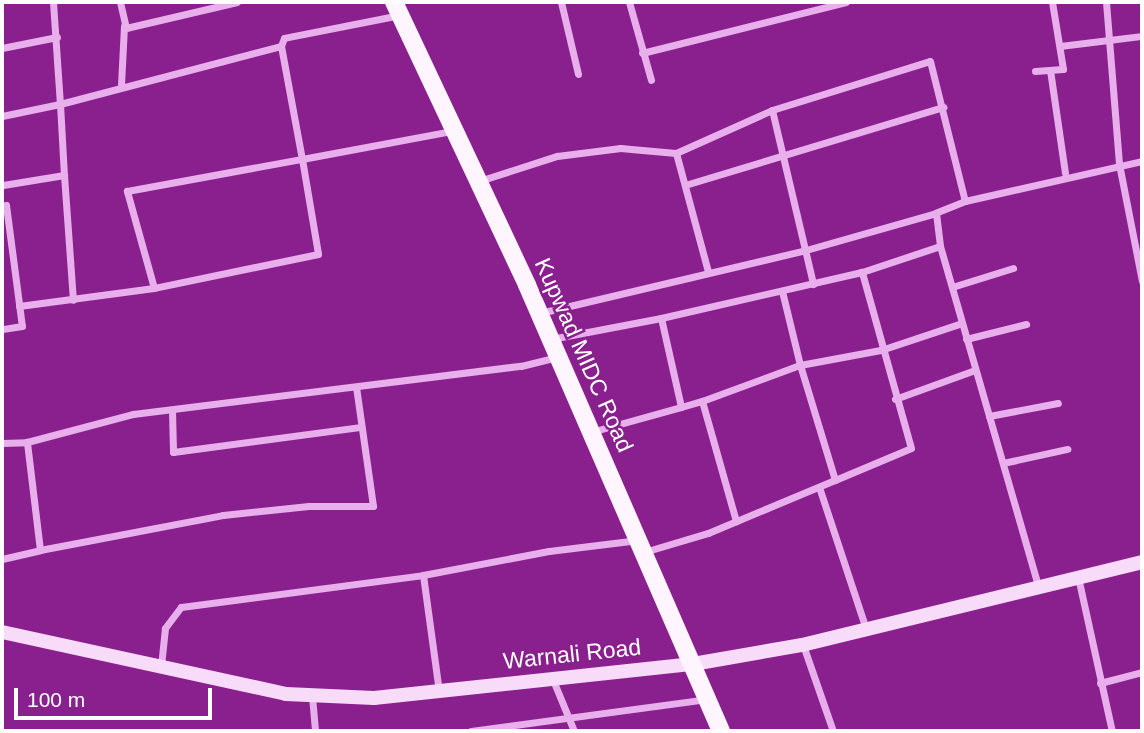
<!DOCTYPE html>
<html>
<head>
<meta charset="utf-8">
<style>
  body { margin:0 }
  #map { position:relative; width:1144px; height:733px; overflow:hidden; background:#89208e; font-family:Arial,sans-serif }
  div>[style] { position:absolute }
  .minor>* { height:7px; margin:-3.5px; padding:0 3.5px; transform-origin:3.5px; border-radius:3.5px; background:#e8afec }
  .secondary>* { height:14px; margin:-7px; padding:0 7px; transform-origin:7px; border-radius:7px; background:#f8dbf9 }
  .primary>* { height:18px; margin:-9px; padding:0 9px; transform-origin:9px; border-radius:9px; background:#fff5ff }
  span { translate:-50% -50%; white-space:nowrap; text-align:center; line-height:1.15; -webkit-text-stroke:5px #89208e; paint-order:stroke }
  .street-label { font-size:23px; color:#fff }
  .frame { position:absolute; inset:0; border:4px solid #fff; pointer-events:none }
  .scale { position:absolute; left:14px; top:688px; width:198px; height:32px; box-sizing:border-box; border:4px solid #fff; border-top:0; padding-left:9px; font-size:21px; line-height:24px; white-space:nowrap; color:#fff; -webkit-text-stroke:5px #89208e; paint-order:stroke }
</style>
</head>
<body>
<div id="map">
  <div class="minor">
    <div style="left:53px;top:2px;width:102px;rotate:86.1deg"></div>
    <div style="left:60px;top:104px;width:228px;rotate:-14.7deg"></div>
    <div style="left:120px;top:2px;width:27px;rotate:77deg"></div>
    <div style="left:126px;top:28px;width:114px;rotate:-13.2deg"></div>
    <div style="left:561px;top:2px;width:74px;rotate:76.7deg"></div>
    <div style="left:629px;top:2px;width:81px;rotate:74.2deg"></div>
    <div style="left:1106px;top:2px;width:163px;rotate:85.4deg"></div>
    <div style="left:1119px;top:164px;width:119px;rotate:78.9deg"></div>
    <div style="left:400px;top:15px;width:118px;rotate:168.8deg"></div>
    <div style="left:284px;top:38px;width:9px;rotate:111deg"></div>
    <div style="left:281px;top:46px;width:115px;rotate:79.5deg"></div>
    <div style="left:302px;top:159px;width:153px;rotate:-10.6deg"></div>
    <div style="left:1060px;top:46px;width:83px;rotate:-7deg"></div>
    <div style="left:2px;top:48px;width:56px;rotate:-11.3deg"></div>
    <div style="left:642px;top:53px;width:210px;rotate:-14deg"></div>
    <div style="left:1050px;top:70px;width:104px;rotate:81.7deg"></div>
    <div style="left:1035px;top:71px;width:28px;rotate:-4deg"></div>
    <div style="left:1063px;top:69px;width:68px;rotate:-99.3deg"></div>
    <div style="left:121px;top:85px;width:59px;rotate:-87.1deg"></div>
    <div style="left:772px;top:110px;width:165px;rotate:-17.2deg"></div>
    <div style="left:930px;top:61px;width:144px;rotate:76deg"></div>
    <div style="left:965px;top:201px;width:31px;rotate:158deg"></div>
    <div style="left:936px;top:213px;width:33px;rotate:83deg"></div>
    <div style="left:940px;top:246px;width:353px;rotate:73.9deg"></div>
    <div style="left:2px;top:116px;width:59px;rotate:-11.7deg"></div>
    <div style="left:60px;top:104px;width:71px;rotate:86.8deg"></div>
    <div style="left:676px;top:153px;width:123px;rotate:74.9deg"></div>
    <div style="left:302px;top:159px;width:96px;rotate:80.4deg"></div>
    <div style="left:318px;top:254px;width:167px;rotate:168.3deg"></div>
    <div style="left:154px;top:288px;width:101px;rotate:-105.6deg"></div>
    <div style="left:127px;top:191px;width:178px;rotate:-10.4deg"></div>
    <div style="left:479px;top:181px;width:82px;rotate:-17.8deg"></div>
    <div style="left:557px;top:156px;width:64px;rotate:-7.2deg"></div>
    <div style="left:620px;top:148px;width:56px;rotate:5.1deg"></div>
    <div style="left:676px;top:153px;width:105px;rotate:-24.1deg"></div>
    <div style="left:772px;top:110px;width:179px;rotate:76.7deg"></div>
    <div style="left:3px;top:185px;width:62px;rotate:-9.3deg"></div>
    <div style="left:64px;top:175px;width:125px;rotate:85.9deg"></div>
    <div style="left:685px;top:185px;width:270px;rotate:-16.8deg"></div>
    <div style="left:965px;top:201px;width:181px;rotate:-12.7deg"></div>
    <div style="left:2px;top:206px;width:4px;rotate:-14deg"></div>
    <div style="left:6px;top:205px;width:122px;rotate:82.5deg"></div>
    <div style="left:22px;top:326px;width:20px;rotate:171deg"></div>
    <div style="left:952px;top:287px;width:64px;rotate:-17.3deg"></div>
    <div style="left:19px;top:306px;width:136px;rotate:-7.6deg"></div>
    <div style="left:540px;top:313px;width:273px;rotate:-13.3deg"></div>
    <div style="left:806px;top:250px;width:135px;rotate:-15.9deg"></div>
    <div style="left:661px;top:318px;width:206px;rotate:-12.9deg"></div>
    <div style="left:862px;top:272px;width:82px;rotate:-18.4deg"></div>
    <div style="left:551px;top:339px;width:112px;rotate:-10.8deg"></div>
    <div style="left:661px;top:318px;width:91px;rotate:77.3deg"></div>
    <div style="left:681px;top:407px;width:22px;rotate:-16deg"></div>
    <div style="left:702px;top:401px;width:125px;rotate:74.2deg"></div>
    <div style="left:966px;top:339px;width:62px;rotate:-14deg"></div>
    <div style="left:895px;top:399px;width:85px;rotate:-19.9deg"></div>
    <div style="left:702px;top:401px;width:104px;rotate:-20.2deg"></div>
    <div style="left:800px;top:365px;width:76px;rotate:-103.7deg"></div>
    <div style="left:172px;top:410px;width:42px;rotate:88.6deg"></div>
    <div style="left:173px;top:452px;width:190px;rotate:-7.6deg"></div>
    <div style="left:989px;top:416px;width:70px;rotate:-10.7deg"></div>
    <div style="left:591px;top:432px;width:93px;rotate:-15.5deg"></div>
    <div style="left:2px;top:443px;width:25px;rotate:-2deg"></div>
    <div style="left:27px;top:442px;width:110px;rotate:-14.8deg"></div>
    <div style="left:133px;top:414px;width:391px;rotate:-7.1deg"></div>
    <div style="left:521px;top:366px;width:38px;rotate:-14deg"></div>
    <div style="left:1003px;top:463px;width:66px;rotate:-12.3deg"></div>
    <div style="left:835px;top:480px;width:82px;rotate:-22.8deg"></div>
    <div style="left:911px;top:448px;width:183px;rotate:-105.6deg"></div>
    <div style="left:819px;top:487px;width:150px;rotate:71.7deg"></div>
    <div style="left:40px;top:550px;width:186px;rotate:-10.8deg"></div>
    <div style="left:223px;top:515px;width:86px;rotate:-6deg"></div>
    <div style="left:309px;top:506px;width:64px"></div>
    <div style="left:373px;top:506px;width:120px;rotate:-98.1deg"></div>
    <div style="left:644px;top:552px;width:67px;rotate:-16.5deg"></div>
    <div style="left:708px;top:533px;width:138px;rotate:-22.7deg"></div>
    <div style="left:835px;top:480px;width:120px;rotate:-106.9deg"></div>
    <div style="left:800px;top:365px;width:82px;rotate:-10.5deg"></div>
    <div style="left:881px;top:350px;width:85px;rotate:-18.4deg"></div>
    <div style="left:2px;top:559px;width:39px;rotate:-13deg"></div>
    <div style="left:40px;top:550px;width:109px;rotate:-96.9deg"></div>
    <div style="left:423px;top:575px;width:118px;rotate:82.2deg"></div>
    <div style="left:1078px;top:577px;width:158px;rotate:77.6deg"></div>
    <div style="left:803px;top:645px;width:91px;rotate:70.8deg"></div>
    <div style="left:161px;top:666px;width:38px;rotate:-84deg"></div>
    <div style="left:165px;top:628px;width:26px;rotate:-53deg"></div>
    <div style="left:181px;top:607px;width:244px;rotate:-7.5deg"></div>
    <div style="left:423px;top:575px;width:128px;rotate:-10.8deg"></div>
    <div style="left:549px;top:551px;width:90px;rotate:-7deg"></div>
    <div style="left:553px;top:680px;width:55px;rotate:67.6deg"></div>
    <div style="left:1100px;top:683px;width:43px;rotate:-14.7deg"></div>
    <div style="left:312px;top:696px;width:35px;rotate:85deg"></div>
    <div style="left:471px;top:731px;width:238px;rotate:-7.7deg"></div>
  </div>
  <div class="secondary">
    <div style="left:2px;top:632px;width:291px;rotate:12.3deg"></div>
    <div style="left:286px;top:694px;width:88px;rotate:2.6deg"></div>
    <div style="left:374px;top:698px;width:321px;rotate:-6.1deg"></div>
    <div style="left:693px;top:664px;width:111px;rotate:-9.9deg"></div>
    <div style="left:802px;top:645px;width:350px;rotate:-13.7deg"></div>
  </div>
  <div class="primary">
    <div style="left:394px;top:2px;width:313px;rotate:64.8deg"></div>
    <div style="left:527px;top:285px;width:486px;rotate:66.5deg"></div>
  </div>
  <div class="street-label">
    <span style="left:584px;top:355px;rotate:66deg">Kupwad MIDC Road</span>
    <span style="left:572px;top:654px;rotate:-6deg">Warnali Road</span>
  </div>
  <div class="frame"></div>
  <div class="scale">100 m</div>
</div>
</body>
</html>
